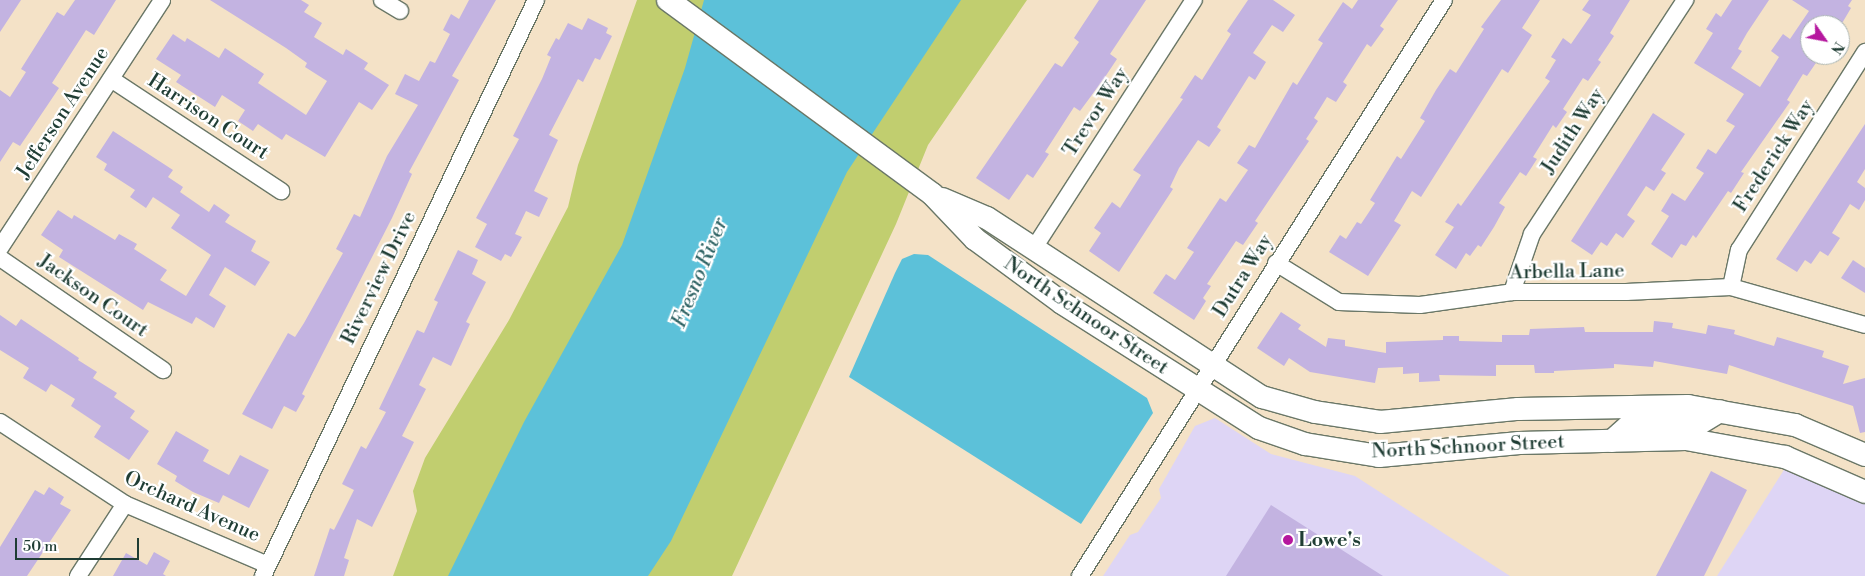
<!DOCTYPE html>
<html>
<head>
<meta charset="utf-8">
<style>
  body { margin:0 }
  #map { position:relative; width:1865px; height:576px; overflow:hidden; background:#f4e2c7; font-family:"Libre Bodoni",serif }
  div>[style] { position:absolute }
  .built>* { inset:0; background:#ded5f5 }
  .green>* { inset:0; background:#c1ce6f }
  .water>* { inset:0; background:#5cc1d9 }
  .building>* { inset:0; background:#c3b3e1 }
  .roads { filter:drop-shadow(1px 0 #6a7767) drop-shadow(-1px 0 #6a7767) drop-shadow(0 1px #6a7767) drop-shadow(0 -1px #6a7767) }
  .street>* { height:16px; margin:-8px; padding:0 8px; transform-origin:8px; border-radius:8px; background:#fff }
  .secondary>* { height:22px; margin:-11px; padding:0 11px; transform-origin:11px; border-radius:11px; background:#fff }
  .dots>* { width:14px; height:14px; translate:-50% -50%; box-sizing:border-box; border:2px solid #fff; border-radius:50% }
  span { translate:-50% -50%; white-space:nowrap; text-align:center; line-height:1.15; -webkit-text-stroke:4.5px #fff; paint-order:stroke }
  .street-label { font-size:20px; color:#1f3d34 }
  .poi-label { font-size:20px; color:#1f3d34; font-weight:700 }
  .left { translate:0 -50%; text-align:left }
  .water-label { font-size:21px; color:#316566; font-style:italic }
  .north { position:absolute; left:1800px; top:15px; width:50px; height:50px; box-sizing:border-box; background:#fff; border:1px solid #a5b1ae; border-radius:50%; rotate:123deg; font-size:14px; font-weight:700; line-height:20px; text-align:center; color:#1f3d34 }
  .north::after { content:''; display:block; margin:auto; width:18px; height:22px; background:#b5179e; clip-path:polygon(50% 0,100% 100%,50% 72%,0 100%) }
  .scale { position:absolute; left:15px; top:538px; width:124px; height:22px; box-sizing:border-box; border:2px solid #1f3d34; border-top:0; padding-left:6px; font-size:15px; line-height:18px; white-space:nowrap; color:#1f3d34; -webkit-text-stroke:4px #fff; paint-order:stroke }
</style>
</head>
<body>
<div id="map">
  <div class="built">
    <div style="clip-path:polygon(1215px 418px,1271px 454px,1355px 476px,1510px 576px,1103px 576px,1130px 535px,1138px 532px,1161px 498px,1159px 489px,1195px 426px)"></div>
    <div style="clip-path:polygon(1787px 465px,1865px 500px,1865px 576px,1717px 576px)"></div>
  </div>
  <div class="green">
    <div style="clip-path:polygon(637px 0,1027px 0,928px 145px,896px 224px,732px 576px,393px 576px,417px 511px,413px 491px,425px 458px,509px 320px,568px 207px,578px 165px)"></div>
  </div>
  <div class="water">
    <div style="clip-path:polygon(704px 0,961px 0,847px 172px,671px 541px,648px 576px,448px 576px,524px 422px,622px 245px,685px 68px)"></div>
    <div style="clip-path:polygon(914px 254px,928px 255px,1147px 398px,1153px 413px,1081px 524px,849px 377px,895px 273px,902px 259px)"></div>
  </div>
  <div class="building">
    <div style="clip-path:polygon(0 0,21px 0,0 32px)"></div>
    <div style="clip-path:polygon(75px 0,116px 0,94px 35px,86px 30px,52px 83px,59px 88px,20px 146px,13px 142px,0 162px,0 90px,10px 97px,26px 72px,21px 69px,57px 12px,64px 16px)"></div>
    <div style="clip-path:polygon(210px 0,301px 0,309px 5px,304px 12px,322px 23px,314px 37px,343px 55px,346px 49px,368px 63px,364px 69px,389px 85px,372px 110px,359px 102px,325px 157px,286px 134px,282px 140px,258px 124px,253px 131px,238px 121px,245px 110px,222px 95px,215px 107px,176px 82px,181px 75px,156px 59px,173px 34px,185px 42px,187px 38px,219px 58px,225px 48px,264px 74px,258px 83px,306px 115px,327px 81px,305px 67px,307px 63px,286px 48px)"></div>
    <div style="clip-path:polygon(469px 0,496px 0,452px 76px,459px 80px,409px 172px,412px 174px,392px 218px,302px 394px,305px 396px,296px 412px,284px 406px,272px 429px,242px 414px,288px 333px,295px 337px,304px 323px,343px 253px,336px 249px,354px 214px,360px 217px,387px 156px,418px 105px,395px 94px,405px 74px,419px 81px,430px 61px,435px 63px,450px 34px,443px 30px,451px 14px,459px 19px)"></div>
    <div style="clip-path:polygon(1099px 0,1146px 0,1110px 54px,1117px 59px,1103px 80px,1080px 111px,1074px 107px,1045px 152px,1049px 154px,1033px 178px,1027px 174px,1009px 200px,976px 178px,1055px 63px,1062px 67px,1079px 42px,1074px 38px)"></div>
    <div style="clip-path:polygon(1248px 0,1273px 0,1295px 15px,1283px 32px,1272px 25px,1253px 53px,1266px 62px,1255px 80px,1249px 76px,1217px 127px,1221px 130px,1209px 147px,1198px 140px,1179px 168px,1170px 187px,1173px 189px,1119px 272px,1089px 251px,1101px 233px,1094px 228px,1112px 202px,1120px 208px,1141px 175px,1133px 170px,1183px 99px,1180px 98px,1195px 75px,1202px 80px,1231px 34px,1227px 31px)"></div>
    <div style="clip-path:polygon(1358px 0,1398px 0,1380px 26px,1384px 29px,1371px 47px,1367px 44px,1343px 82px,1347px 85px,1336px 102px,1327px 97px,1314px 118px,1318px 121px,1306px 139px,1309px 141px,1255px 221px,1258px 223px,1243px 245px,1236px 241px,1207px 284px,1211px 286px,1203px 298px,1206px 301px,1194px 320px,1153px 293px,1166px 274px,1175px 280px,1194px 252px,1187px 248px,1220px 198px,1226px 202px,1248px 170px,1237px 163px,1249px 145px,1255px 148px,1293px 82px,1297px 85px,1323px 43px,1318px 40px,1343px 2px,1352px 9px)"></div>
    <div style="clip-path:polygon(1501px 0,1540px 0,1522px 28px,1532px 35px,1508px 73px,1502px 69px,1421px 197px,1412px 191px,1394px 221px,1401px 225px,1368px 276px,1329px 252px,1340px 235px,1346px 239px,1357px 222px,1361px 224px,1375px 203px,1370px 200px,1397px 156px,1401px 159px,1425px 121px,1420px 118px,1436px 90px,1450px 69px,1456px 73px,1484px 29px,1481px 27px)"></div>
    <div style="clip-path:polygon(1589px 0,1630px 0,1610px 33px,1614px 36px,1598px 60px,1601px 62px,1588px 81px,1583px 78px,1563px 109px,1567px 112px,1556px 128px,1553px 125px,1533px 157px,1537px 159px,1526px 176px,1520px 172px,1499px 203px,1505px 207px,1494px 227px,1481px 247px,1478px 245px,1470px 256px,1466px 253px,1456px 269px,1435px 255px,1454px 227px,1445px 222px,1458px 203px,1461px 206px,1550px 81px,1545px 78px,1556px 60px,1551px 57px,1563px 38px,1571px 44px,1591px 15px,1582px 10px)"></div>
    <div style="clip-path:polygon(1732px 0,1769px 0,1747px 33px,1738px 49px,1742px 51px,1731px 68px,1760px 87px,1779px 57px,1771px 51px,1783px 34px,1790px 39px,1809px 11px,1792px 0,1852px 0,1848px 6px,1851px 8px,1841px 25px,1810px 25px,1810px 55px,1820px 57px,1807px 76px,1803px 74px,1787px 100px,1790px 102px,1741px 172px,1744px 173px,1731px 193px,1728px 191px,1696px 238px,1693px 235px,1686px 246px,1681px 244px,1672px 258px,1651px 244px,1669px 216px,1661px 211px,1672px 193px,1685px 201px,1704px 173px,1696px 168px,1708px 149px,1716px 154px,1735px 126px,1726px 121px,1744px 94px,1694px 63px,1713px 33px,1706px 29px,1716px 13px,1721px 17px)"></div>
    <div style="clip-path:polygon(588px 18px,608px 28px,606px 33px,612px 36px,600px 60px,595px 58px,583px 82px,578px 79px,549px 135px,558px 140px,534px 191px,548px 198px,539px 217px,526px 211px,515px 234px,522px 237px,511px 257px,505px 254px,501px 261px,475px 247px,487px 224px,476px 218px,519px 139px,513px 136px,542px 79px,551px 57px,547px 55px,556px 38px,559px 40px,568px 23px,582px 30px)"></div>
    <div style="clip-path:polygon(1653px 113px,1685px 134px,1661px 170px,1666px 173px,1654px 191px,1646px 186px,1627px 215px,1635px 221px,1623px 238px,1616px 233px,1607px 246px,1601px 242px,1592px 255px,1571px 241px)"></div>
    <div style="clip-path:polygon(1865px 124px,1865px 169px,1857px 182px,1865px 188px,1865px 200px,1859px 210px,1850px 204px,1832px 233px,1840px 238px,1828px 256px,1820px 251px,1811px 264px,1805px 260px,1797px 272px,1776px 259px)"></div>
    <div style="clip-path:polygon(113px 131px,173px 170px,168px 177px,183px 187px,180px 192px,209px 212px,214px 204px,230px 215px,225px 222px,256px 241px,251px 251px,270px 262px,255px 286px,225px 267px,209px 295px,226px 306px,214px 328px,196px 317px,192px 324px,148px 302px,143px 310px,59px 257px,63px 250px,41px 235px,58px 210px,72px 219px,74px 215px,115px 240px,119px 234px,137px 244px,134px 249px,167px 270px,160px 280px,186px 296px,211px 255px,171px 228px,180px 215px,153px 197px,146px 208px,130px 197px,135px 190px,104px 170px,107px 164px,96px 157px)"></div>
    <div style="clip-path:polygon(458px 250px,478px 260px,472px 274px,486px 282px,466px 322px,470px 324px,451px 366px,433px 357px,419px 385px,426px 389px,402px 436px,414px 442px,372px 527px,357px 519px,344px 558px,349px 560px,344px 576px,314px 576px,330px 528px,334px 530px,354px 490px,342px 484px,361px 446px,366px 449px,386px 412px,379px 409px,417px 330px,424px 333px,438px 302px,434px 300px)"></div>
    <div style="clip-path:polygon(1853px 260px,1865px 268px,1865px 293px,1841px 278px)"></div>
    <div style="clip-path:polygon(1281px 312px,1301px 325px,1298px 329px,1326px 347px,1328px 338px,1345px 340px,1345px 346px,1386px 353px,1386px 342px,1443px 340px,1443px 336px,1459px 336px,1459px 341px,1502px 342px,1502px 335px,1529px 335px,1530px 329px,1584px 327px,1585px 332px,1653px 332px,1654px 321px,1673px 323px,1672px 328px,1706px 334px,1708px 325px,1735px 330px,1734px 334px,1774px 346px,1777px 337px,1824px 351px,1822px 357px,1849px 366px,1843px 384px,1865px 378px,1865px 432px,1860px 433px,1853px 406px,1729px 365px,1727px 374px,1654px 361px,1653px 367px,1614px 364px,1614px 368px,1554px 371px,1554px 373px,1535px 373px,1534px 365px,1496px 365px,1496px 376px,1439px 375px,1440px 381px,1419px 382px,1419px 373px,1403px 374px,1403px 367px,1378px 368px,1375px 383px,1310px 372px,1289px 358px,1284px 366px,1257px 348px)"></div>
    <div style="clip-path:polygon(0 315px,16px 326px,21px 319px,79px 358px,78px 360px,97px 372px,93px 378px,117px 393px,114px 397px,135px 411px,130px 418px,149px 431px,129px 460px,94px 437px,101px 426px,71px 406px,75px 399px,51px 384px,46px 392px,23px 378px,29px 368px,0 350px)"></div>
    <div style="clip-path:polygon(176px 431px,209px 450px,203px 461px,229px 475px,240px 455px,269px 470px,249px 508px,223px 495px,219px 503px,193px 492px,175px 481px,177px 476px,157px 464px)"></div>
    <div style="clip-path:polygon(1711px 471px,1747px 490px,1704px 576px,1656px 576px)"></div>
    <div style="clip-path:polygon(49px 487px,64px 497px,60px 504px,71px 510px,27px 576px,0 576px,0 547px,35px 490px,44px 495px)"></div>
    <div style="clip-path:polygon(1271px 505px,1383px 576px,1226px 576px)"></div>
    <div style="clip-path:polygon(154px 552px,170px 561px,163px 574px,166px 576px,113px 576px,126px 553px,147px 565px)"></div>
  </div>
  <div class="roads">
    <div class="street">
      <div style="left:382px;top:0;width:21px;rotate:31deg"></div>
      <div style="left:111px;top:79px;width:204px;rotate:33.4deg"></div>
      <div style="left:0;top:248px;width:296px;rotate:-56.8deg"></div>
      <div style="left:1034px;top:248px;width:295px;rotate:-57.2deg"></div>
      <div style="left:0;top:258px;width:198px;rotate:34.5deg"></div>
      <div style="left:1276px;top:263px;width:74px;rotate:31.8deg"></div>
      <div style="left:1339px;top:302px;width:81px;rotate:2.1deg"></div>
      <div style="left:1420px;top:305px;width:93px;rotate:-8deg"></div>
      <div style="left:1512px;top:292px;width:114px"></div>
      <div style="left:1626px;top:292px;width:105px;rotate:-2.7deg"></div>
      <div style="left:1731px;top:287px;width:139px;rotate:15.8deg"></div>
      <div style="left:1731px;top:287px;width:38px;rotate:-78deg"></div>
      <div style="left:1739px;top:250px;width:235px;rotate:-57.5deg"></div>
      <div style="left:1512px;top:292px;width:61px;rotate:-71deg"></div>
      <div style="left:1532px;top:234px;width:280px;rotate:-56.8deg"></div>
      <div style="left:0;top:422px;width:149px;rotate:33.3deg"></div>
      <div style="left:125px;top:504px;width:153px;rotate:23.1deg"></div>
      <div style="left:78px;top:576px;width:86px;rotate:-56.9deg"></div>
      <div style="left:263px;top:576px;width:637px;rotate:-64.64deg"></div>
      <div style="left:1080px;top:576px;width:681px;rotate:-57.71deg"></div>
    </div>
    <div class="secondary">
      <div style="left:668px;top:0;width:328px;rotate:36.3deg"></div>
      <div style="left:932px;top:194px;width:62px;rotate:46.3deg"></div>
      <div style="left:975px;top:239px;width:108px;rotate:36.3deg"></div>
      <div style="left:1062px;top:303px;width:233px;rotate:32.4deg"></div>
      <div style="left:1259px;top:428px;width:49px;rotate:19.2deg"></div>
      <div style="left:1305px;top:444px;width:75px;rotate:9.2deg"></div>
      <div style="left:1379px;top:456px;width:141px;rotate:-5.3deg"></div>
      <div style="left:1519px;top:443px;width:167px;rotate:-1.4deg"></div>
      <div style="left:1686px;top:439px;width:101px;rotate:10.3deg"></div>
      <div style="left:1785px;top:457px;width:87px;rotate:23.6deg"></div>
      <div style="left:942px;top:199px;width:49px;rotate:22.9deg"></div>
      <div style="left:987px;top:218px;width:328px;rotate:33.1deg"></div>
      <div style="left:1262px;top:397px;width:55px;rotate:15.8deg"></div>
      <div style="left:1315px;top:412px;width:66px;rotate:8.7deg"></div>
      <div style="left:1380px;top:422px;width:139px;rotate:-5.4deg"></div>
      <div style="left:1518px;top:409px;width:170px;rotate:-1deg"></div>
      <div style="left:1688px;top:406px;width:109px;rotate:10.1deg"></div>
      <div style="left:1795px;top:425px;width:76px;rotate:23.2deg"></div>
      <div style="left:1612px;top:441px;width:30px;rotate:-42deg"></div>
      <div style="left:1634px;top:421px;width:66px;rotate:1.7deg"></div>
      <div style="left:1700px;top:423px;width:23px;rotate:-31deg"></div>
    </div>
  </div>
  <div class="dots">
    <div style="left:1288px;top:540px;background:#b5179e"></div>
  </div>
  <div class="street-label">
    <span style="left:1096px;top:112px;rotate:-57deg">Trevor Way</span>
    <span style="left:63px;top:113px;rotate:-57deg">Jefferson Avenue</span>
    <span style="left:208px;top:117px;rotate:33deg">Harrison Court</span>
    <span style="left:1573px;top:131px;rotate:-57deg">Judith Way</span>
    <span style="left:1774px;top:156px;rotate:-57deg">Frederick Way</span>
    <span style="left:1567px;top:272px;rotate:-1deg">Arbella Lane</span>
    <span style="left:1243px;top:276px;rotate:-58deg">Dutra Way</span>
    <span style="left:379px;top:278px;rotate:-64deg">Riverview Drive</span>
    <span style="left:93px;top:296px;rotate:35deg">Jackson Court</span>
    <span style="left:1086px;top:316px;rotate:34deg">North Schnoor Street</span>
    <span style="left:1468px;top:447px;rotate:-3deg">North Schnoor Street</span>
    <span style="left:192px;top:507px;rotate:24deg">Orchard Avenue</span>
  </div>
  <div class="poi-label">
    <span class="left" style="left:1298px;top:540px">Lowe's</span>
  </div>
  <div class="water-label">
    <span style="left:700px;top:273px;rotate:-68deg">Fresno River</span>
  </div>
  <div class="north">N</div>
  <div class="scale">50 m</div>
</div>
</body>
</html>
